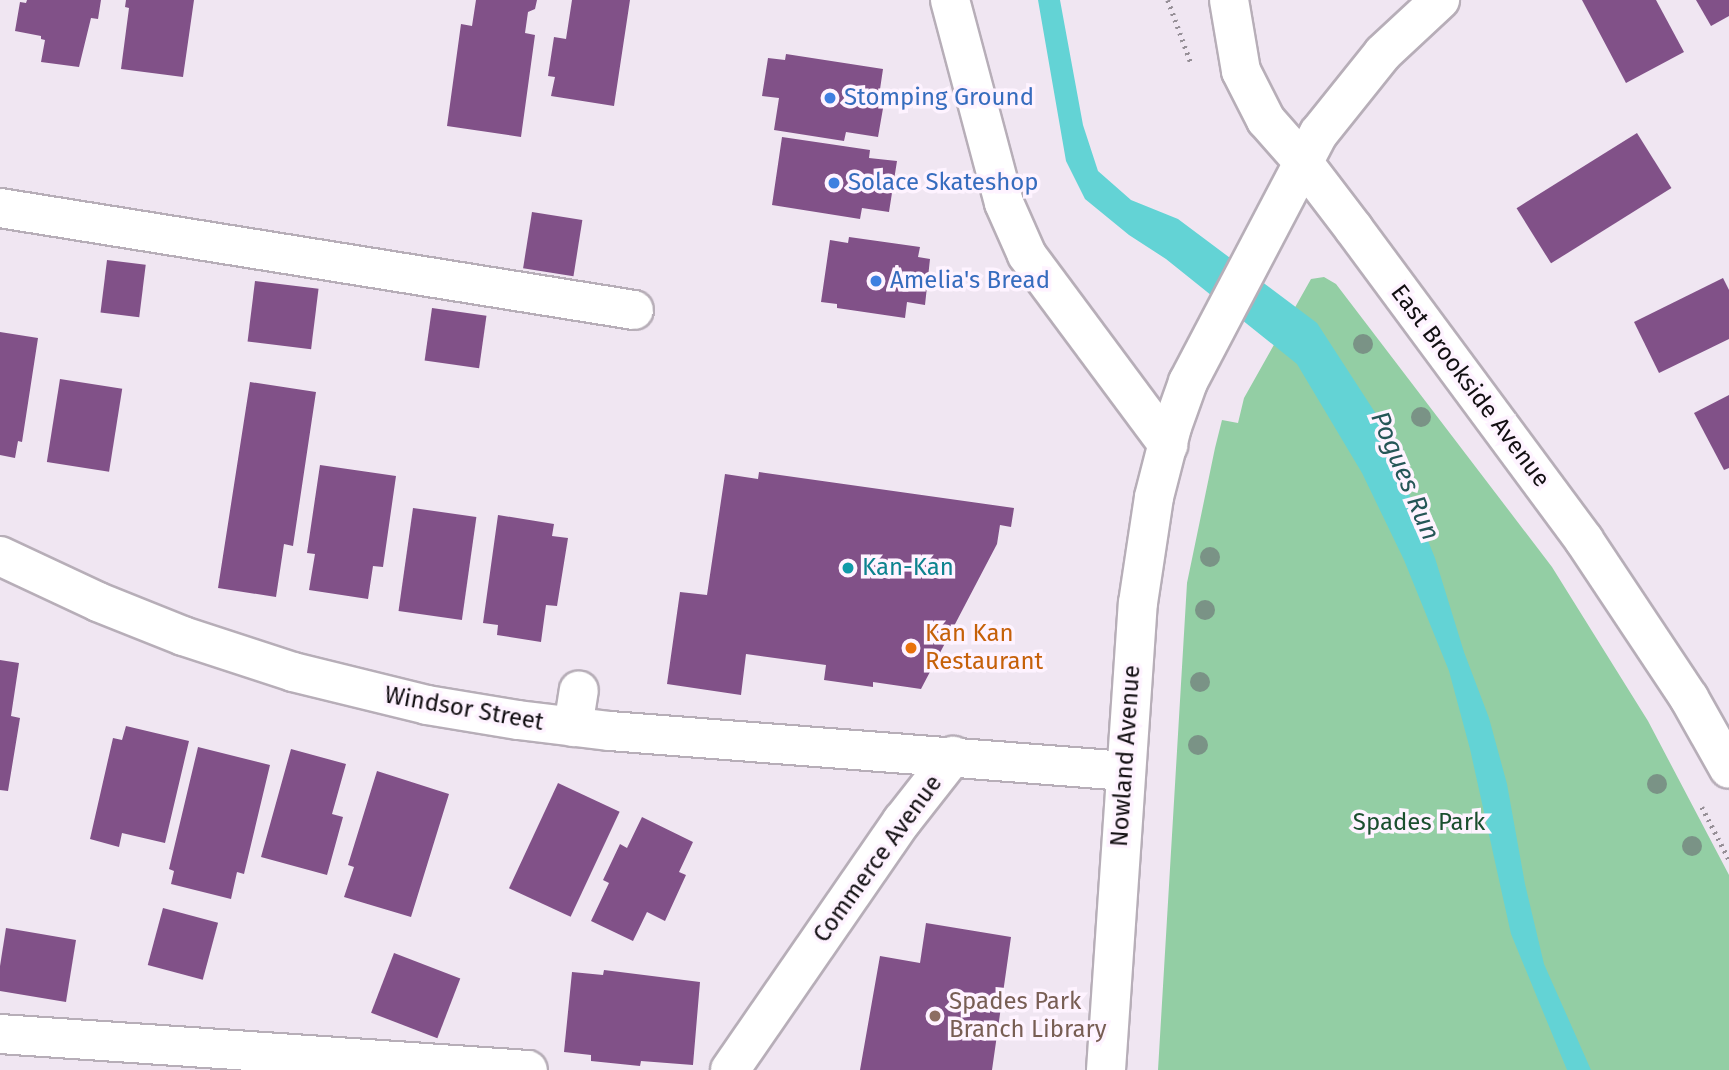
<!DOCTYPE html>
<html>
<head>
<meta charset="utf-8">
<style>
  body { margin:0 }
  #map { position:relative; width:1729px; height:1070px; overflow:hidden; background:#f0e6f2; font-family:"Fira Sans",sans-serif }
  div>[style] { position:absolute }
  .green>* { inset:0; background:#93cea4 }
  .water>* { inset:0; background:#63d3d5 }
  .building>* { inset:0; background:#815188; transform-origin:0 0 }
  .path>* { height:4.5px; margin-top:-2.25px; transform-origin:0; background:repeating-linear-gradient(90deg,#968f97 0 2px,transparent 0 7px) }
  .roads { filter:drop-shadow(2px 0 #b7aeb8) drop-shadow(-2px 0 #b7aeb8) drop-shadow(0 2px #b7aeb8) drop-shadow(0 -2px #b7aeb8) }
  .minor>* { height:38px; margin:-19px; padding:0 19px; transform-origin:19px; border-radius:19px; background:#fff }
  .major>* { height:38px; margin:-19px; padding:0 19px; transform-origin:19px; border-radius:19px; background:#fff }
  .trees>* { width:20px; height:20px; margin:-10px; border-radius:50%; background:#7a9386 }
  .dots>* { width:19px; height:19px; translate:-50% -50%; box-sizing:border-box; border:4px solid #fef3ff; border-radius:50% }
  span { translate:-50% -50%; white-space:nowrap; text-align:center; line-height:1.15; -webkit-text-stroke:7px #fef3ff; paint-order:stroke }
  .shop-label { font-size:24px; color:#366cbe }
  .left { translate:0 -50%; text-align:left }
  .street-label { font-size:24px; color:#120f12 }
  .culture-label { font-size:24px; color:#0d838f }
  .food-label { font-size:24px; color:#c56008 }
  .park-label { font-size:24px; color:#1a4f2e }
  .education-label { font-size:24px; color:#785e54 }
  .water-label { font-size:26px; color:#255657; font-style:italic }
</style>
</head>
<body>
<div id="map">
  <div class="green">
    <div style="clip-path:polygon(1324px 277px,1336px 284px,1552px 567px,1648px 721px,1729px 875px,1729px 1070px,1158px 1070px,1187px 583px,1215px 448px,1222px 420px,1238px 423px,1244px 398px,1311px 279px)"></div>
  </div>
  <div class="water">
    <div style="clip-path:polygon(1038px 0,1060px 0,1083px 125px,1098px 171px,1131px 200px,1178px 219px,1317px 323px,1378px 417px,1435px 558px,1464px 652px,1489px 718px,1507px 784px,1525px 884px,1544px 964px,1591px 1070px,1567px 1070px,1511px 934px,1470px 749px,1449px 671px,1404px 560px,1362px 473px,1297px 364px,1166px 259px,1129px 235px,1085px 199px,1066px 161px)"></div>
  </div>
  <div class="building">
    <div style="clip-path:polygon(27px 0,101px 0,98px 19px,91px 18px,79px 67px,41px 62px,45px 40px,41px 39px,41px 36px,15px 31px,20px 2px,26px 3px)"></div>
    <div style="clip-path:polygon(126px 0,194px 0,183px 77px,121px 69px,129px 8px,125px 7px)"></div>
    <div style="clip-path:polygon(476px 0,537px 0,535px 9px,528px 12px,525px 33px,535px 35px,521px 137px,447px 126px,461px 24px,472px 26px)"></div>
    <div style="clip-path:polygon(572px 0,630px 0,614px 106px,551px 96px,555px 77px,548px 76px,554px 37px,566px 39px)"></div>
    <div style="clip-path:polygon(1582px 0,1656px 0,1684px 52px,1626px 83px)"></div>
    <div style="clip-path:polygon(1696px 0,1729px 0,1729px 16px,1711px 26px)"></div>
    <div style="clip-path:polygon(786px 54px,883px 69px,879px 96px,885px 97px,878px 137px,846px 132px,844px 141px,774px 130px,779px 98px,762px 96px,768px 58px,785px 60px)"></div>
    <div style="left:1637px;top:133px;width:65px;height:142px;rotate:58deg"></div>
    <div style="clip-path:polygon(782px 137px,870px 150px,869px 158px,897px 161px,889px 212px,862px 208px,860px 219px,772px 205px)"></div>
    <div style="left:532px;top:212px;width:51px;height:57px;rotate:9deg"></div>
    <div style="clip-path:polygon(849px 237px,920px 247px,918px 257px,930px 259px,925px 305px,907px 302px,905px 318px,837px 308px,837px 304px,821px 302px,830px 240px,848px 243px)"></div>
    <div style="left:107px;top:260px;width:39px;height:53px;rotate:7deg"></div>
    <div style="clip-path:polygon(1723px 278px,1729px 290px,1729px 339px,1659px 373px,1634px 322px)"></div>
    <div style="left:255px;top:281px;width:64px;height:61px;rotate:7deg"></div>
    <div style="left:432px;top:308px;width:55px;height:53px;rotate:8deg"></div>
    <div style="clip-path:polygon(0 332px,38px 338px,22px 442px,18px 441px,15px 458px,0 455px)"></div>
    <div style="left:60px;top:379px;width:63px;height:84px;rotate:9deg"></div>
    <div style="clip-path:polygon(250px 382px,316px 392px,293px 546px,284px 544px,276px 597px,218px 588px)"></div>
    <div style="clip-path:polygon(1729px 395px,1729px 468px,1724px 470px,1694px 413px)"></div>
    <div style="clip-path:polygon(320px 465px,396px 476px,383px 567px,373px 566px,368px 599px,309px 590px,315px 554px,307px 553px)"></div>
    <div style="clip-path:polygon(759px 472px,1014px 508px,1011px 527px,1000px 525px,997px 544px,921px 689px,873px 682px,873px 687px,824px 680px,826px 665px,746px 654px,741px 695px,667px 684px,680px 592px,707px 595px,725px 474px,758px 479px)"></div>
    <div style="left:413px;top:508px;width:64px;height:104px;rotate:8deg"></div>
    <div style="clip-path:polygon(498px 515px,554px 524px,552px 536px,568px 538px,557px 606px,546px 605px,541px 642px,497px 635px,498px 625px,483px 623px)"></div>
    <div style="clip-path:polygon(0 660px,19px 663px,11px 716px,20px 718px,8px 791px,0 790px)"></div>
    <div style="clip-path:polygon(126px 726px,189px 741px,165px 843px,122px 833px,119px 847px,90px 839px,113px 738px,122px 740px)"></div>
    <div style="clip-path:polygon(198px 747px,270px 765px,244px 874px,237px 872px,231px 899px,171px 884px,174px 871px,169px 869px)"></div>
    <div style="clip-path:polygon(291px 749px,346px 764px,332px 814px,343px 817px,327px 875px,261px 857px)"></div>
    <div style="clip-path:polygon(377px 771px,449px 794px,411px 917px,344px 897px,354px 867px,348px 865px)"></div>
    <div style="left:558px;top:783px;width:68px;height:116px;rotate:25deg"></div>
    <div style="clip-path:polygon(642px 817px,693px 842px,679px 872px,686px 875px,665px 921px,647px 912px,633px 941px,591px 921px,609px 883px,603px 880px,620px 844px,627px 848px)"></div>
    <div style="left:163px;top:908px;width:57px;height:59px;rotate:15deg"></div>
    <div style="clip-path:polygon(926px 923px,1011px 937px,992px 1070px,860px 1070px,880px 956px,920px 963px)"></div>
    <div style="clip-path:polygon(6px 928px,76px 940px,66px 1002px,0 991px,0 966px)"></div>
    <div style="left:394px;top:953px;width:71px;height:64px;rotate:21deg"></div>
    <div style="clip-path:polygon(604px 970px,700px 982px,693px 1065px,641px 1061px,640px 1066px,591px 1061px,591px 1055px,564px 1052px,572px 972px,603px 975px)"></div>
  </div>
  <div class="path">
    <div style="left:1168px;top:0;width:67px;rotate:69.9deg"></div>
    <div style="left:1702px;top:807px;width:59px;rotate:62.6deg"></div>
  </div>
  <div class="roads">
    <div class="minor">
      <div style="left:950px;top:0;width:210px;rotate:75.1deg"></div>
      <div style="left:1004px;top:203px;width:57px;rotate:66.1deg"></div>
      <div style="left:1027px;top:255px;width:237px;rotate:53.4deg"></div>
      <div style="left:1229px;top:0;width:72px;rotate:80.4deg"></div>
      <div style="left:1241px;top:71px;width:55px;rotate:63deg"></div>
      <div style="left:1266px;top:120px;width:56px;rotate:48.6deg"></div>
      <div style="left:1303px;top:162px;width:84px;rotate:52.7deg"></div>
      <div style="left:1354px;top:229px;width:387px;rotate:53.5deg"></div>
      <div style="left:1584px;top:540px;width:190px;rotate:56.4deg"></div>
      <div style="left:1689px;top:698px;width:81px;rotate:60.6deg"></div>
      <div style="left:0;top:208px;width:642px;rotate:9.14deg"></div>
      <div style="left:0;top:556px;width:108px;rotate:25.1deg"></div>
      <div style="left:98px;top:602px;width:92px;rotate:21.8deg"></div>
      <div style="left:183px;top:636px;width:116px;rotate:18.1deg"></div>
      <div style="left:293px;top:672px;width:138px;rotate:13.8deg"></div>
      <div style="left:427px;top:705px;width:92px;rotate:9.4deg"></div>
      <div style="left:518px;top:720px;width:93px;rotate:6.8deg"></div>
      <div style="left:610px;top:731px;width:517px;rotate:4.44deg"></div>
      <div style="left:573px;top:727px;width:37px;rotate:-81deg"></div>
      <div style="left:0;top:1034px;width:529px;rotate:3.9deg"></div>
      <div style="left:730px;top:1070px;width:303px;rotate:-55.4deg"></div>
      <div style="left:902px;top:821px;width:83px;rotate:-51.9deg"></div>
    </div>
    <div class="major">
      <div style="left:1106px;top:1070px;width:468px;rotate:-86.1deg"></div>
      <div style="left:1138px;top:603px;width:107px;rotate:-81.4deg"></div>
      <div style="left:1154px;top:497px;width:72px;rotate:-75.6deg"></div>
      <div style="left:1172px;top:427px;width:48px;rotate:-70.4deg"></div>
      <div style="left:1188px;top:382px;width:281px;rotate:-62.3deg"></div>
      <div style="left:1319px;top:133px;width:102px;rotate:-51.3deg"></div>
      <div style="left:1383px;top:53px;width:78px;rotate:-42.9deg"></div>
    </div>
  </div>
  <div class="trees">
    <div style="left:1363px;top:344px"></div>
    <div style="left:1421px;top:417px"></div>
    <div style="left:1210px;top:557px"></div>
    <div style="left:1205px;top:610px"></div>
    <div style="left:1200px;top:682px"></div>
    <div style="left:1198px;top:745px"></div>
    <div style="left:1657px;top:784px"></div>
    <div style="left:1692px;top:846px"></div>
  </div>
  <div class="dots">
    <div style="left:830px;top:98px;background:#3f7fe0"></div>
    <div style="left:834px;top:183px;background:#3f7fe0"></div>
    <div style="left:876px;top:281px;background:#3f7fe0"></div>
    <div style="left:848px;top:568px;background:#0f9aa8"></div>
    <div style="left:911px;top:648px;background:#e8710a"></div>
    <div style="left:935px;top:1016px;background:#8d6e63"></div>
  </div>
  <div class="shop-label">
    <span class="left" style="left:844px;top:98px">Stomping Ground</span>
    <span class="left" style="left:848px;top:183px">Solace Skateshop</span>
    <span class="left" style="left:890px;top:281px">Amelia's Bread</span>
  </div>
  <div class="street-label">
    <span style="left:1470px;top:386px;rotate:53deg">East Brookside Avenue</span>
    <span style="left:464px;top:709px;rotate:10deg">Windsor Street</span>
    <span style="left:1126px;top:756px;rotate:-86deg">Nowland Avenue</span>
    <span style="left:878px;top:859px;rotate:-54deg">Commerce Avenue</span>
  </div>
  <div class="culture-label">
    <span class="left" style="left:862px;top:568px">Kan-Kan</span>
  </div>
  <div class="food-label">
    <span class="left" style="left:925px;top:648px">Kan Kan<br>Restaurant</span>
  </div>
  <div class="park-label">
    <span style="left:1419px;top:823px">Spades Park</span>
  </div>
  <div class="education-label">
    <span class="left" style="left:949px;top:1016px">Spades Park<br>Branch Library</span>
  </div>
  <div class="water-label">
    <span style="left:1405px;top:476px;rotate:67deg">Pogues Run</span>
  </div>
</div>
</body>
</html>
